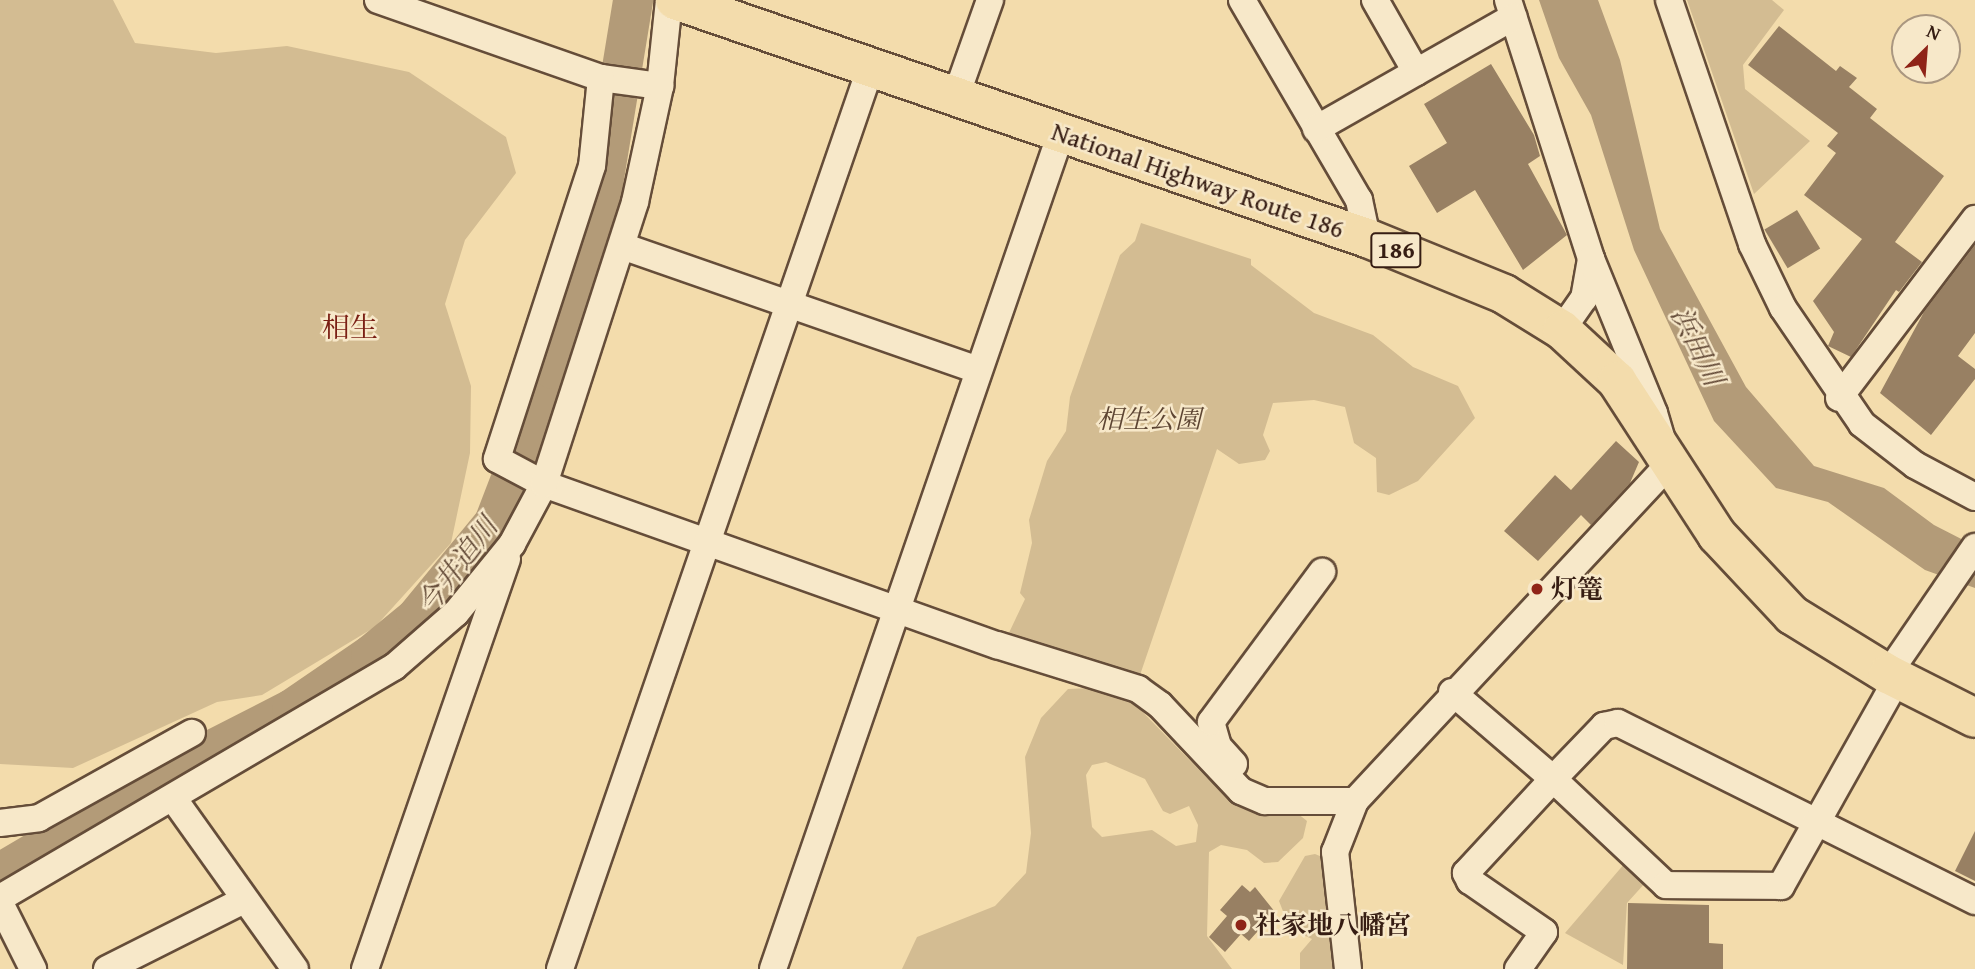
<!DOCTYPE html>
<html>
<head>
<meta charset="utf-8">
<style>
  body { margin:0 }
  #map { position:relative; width:1975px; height:969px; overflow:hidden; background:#f3dcac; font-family:"Gentium Book Plus","Noto Serif JP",serif }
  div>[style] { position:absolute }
  .green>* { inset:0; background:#d3bc92 }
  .water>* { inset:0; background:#b39b78 }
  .river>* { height:40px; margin:-20px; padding:0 20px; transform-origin:20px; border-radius:20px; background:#b39b78 }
  .building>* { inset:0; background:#988063; transform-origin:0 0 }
  .roads { filter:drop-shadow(2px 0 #654d39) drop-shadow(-2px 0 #654d39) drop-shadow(0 2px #654d39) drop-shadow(0 -2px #654d39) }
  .minor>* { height:26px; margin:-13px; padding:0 13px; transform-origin:13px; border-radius:13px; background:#f7e8c9 }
  .highway>* { height:38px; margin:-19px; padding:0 19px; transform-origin:19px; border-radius:19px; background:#f3dcac }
  .dots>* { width:19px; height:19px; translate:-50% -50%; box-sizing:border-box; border:4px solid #f7e8c9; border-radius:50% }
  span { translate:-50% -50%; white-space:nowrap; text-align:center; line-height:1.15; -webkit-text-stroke:5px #f7e8c9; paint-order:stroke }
  .shield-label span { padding:2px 5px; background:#f7e8c9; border:2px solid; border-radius:5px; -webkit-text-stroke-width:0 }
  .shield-label { font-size:24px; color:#361d13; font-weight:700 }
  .street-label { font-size:26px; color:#361d13 }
  .park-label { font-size:26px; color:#5d4533; font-style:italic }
  .poi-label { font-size:26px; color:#361d13; font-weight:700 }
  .left { translate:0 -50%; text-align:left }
  .neighbourhood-label { font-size:28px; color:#7a1f14 }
  .water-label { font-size:28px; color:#624936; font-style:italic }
  .north { position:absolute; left:1891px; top:14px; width:70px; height:70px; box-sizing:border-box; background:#f7e8c9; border:2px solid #aa9780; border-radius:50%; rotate:25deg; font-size:19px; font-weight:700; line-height:28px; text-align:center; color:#361d13 }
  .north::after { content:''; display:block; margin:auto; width:24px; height:32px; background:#8f2418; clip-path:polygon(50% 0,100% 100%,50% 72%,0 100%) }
</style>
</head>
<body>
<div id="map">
  <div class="green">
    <div style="clip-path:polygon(0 0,113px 0,135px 43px,216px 53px,287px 46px,409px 72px,506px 137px,516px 173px,465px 240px,445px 304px,471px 386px,470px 453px,451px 543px,375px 627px,262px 695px,217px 702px,73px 768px,0 764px)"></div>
    <div style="clip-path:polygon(1687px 0,1772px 0,1784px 10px,1743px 65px,1745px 89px,1810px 141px,1754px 194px)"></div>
    <div style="clip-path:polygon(1141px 223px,1251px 259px,1251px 265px,1314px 313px,1373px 335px,1413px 367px,1458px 386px,1475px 418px,1418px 481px,1389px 495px,1377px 492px,1376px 458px,1354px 443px,1345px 407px,1314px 400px,1273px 403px,1263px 435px,1270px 451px,1265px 460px,1239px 464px,1217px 449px,1139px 678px,1007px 637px,1025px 599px,1020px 593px,1032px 543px,1029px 520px,1047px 461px,1066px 431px,1070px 397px,1120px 255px,1135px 241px)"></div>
    <div style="clip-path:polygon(evenodd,1092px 688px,1129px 698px,1209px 780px,1259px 807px,1297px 813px,1307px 821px,1303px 838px,1278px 862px,1264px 863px,1247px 850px,1221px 845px,1209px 852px,1207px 936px,1232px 969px,902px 969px,917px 937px,995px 906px,1026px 873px,1031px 833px,1025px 757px,1041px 718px,1068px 689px,1092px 688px,1106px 762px,1145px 779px,1163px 811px,1170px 814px,1189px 806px,1198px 825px,1196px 842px,1176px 846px,1152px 830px,1102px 837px,1092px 827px,1086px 775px,1092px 765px,1106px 762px)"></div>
    <div style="clip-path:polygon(1315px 854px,1327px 859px,1338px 969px,1300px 969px,1300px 953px,1312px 939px,1290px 929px,1279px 901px,1305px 856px)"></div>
    <div style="clip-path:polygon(1625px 863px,1646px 882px,1627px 903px,1623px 965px,1565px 933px)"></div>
  </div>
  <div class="water">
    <div style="clip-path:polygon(1539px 0,1598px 0,1620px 60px,1660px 229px,1746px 387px,1814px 466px,1884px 488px,1934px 525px,1975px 546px,1975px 588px,1925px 570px,1828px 502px,1776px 488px,1714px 421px,1634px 250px,1591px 115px,1559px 58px)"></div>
  </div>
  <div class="river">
    <div style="left:0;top:873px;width:223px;rotate:-30.5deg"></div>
    <div style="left:192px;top:760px;width:112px;rotate:-27deg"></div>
    <div style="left:292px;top:709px;width:96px;rotate:-34.4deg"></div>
    <div style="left:371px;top:655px;width:58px;rotate:-39.4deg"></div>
    <div style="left:416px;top:618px;width:123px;rotate:-50.6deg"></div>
    <div style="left:494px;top:523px;width:165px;rotate:-69deg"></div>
    <div style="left:553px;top:369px;width:142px;rotate:-72.8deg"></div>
    <div style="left:595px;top:233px;width:236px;rotate:-80.7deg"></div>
  </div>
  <div class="building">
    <div style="clip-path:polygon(1779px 26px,1836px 71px,1840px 66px,1857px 78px,1849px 87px,1877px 109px,1870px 118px,1944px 176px,1895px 242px,1922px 262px,1899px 292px,1896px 290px,1851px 357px,1828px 346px,1834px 332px,1813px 301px,1862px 239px,1804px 195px,1836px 153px,1827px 146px,1838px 133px,1748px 65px)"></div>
    <div style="clip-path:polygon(1491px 64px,1534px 135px,1540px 156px,1528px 164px,1567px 235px,1523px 270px,1475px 190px,1437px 213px,1409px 166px,1447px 143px,1424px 104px)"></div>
    <div style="left:1797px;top:210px;width:45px;height:38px;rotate:59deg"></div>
    <div style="clip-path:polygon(1975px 245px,1975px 333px,1958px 356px,1975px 369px,1975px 379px,1931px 435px,1880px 393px,1924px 312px)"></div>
    <div style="clip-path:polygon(1616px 441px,1639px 462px,1630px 483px,1591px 525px,1581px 515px,1538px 561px,1504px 531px,1555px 475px,1571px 490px)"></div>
    <div style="clip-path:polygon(1975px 831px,1975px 881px,1955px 871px)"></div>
    <div style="clip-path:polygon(1242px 885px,1250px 892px,1255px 887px,1275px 912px,1249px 941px,1241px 934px,1225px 952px,1209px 937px,1227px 916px,1220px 910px)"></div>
    <div style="clip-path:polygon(1628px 903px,1709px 905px,1709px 943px,1723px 944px,1723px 969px,1627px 969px)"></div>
  </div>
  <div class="roads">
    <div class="minor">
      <div style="left:378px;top:0;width:236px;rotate:19.3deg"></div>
      <div style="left:601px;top:78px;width:60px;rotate:7.7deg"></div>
      <div style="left:1242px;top:0;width:232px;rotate:59.7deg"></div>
      <div style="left:1359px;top:200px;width:39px;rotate:78deg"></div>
      <div style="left:1375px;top:0;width:83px;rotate:60.3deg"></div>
      <div style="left:1508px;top:0;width:272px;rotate:72.2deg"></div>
      <div style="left:1591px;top:259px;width:40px;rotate:100deg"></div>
      <div style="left:1584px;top:298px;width:39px;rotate:125deg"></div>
      <div style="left:1669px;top:0;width:258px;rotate:71.2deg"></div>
      <div style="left:1752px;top:244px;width:71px;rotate:64.2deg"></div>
      <div style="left:1783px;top:308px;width:140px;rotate:55.7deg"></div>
      <div style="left:1862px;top:424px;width:67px;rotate:37.7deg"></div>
      <div style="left:1915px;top:465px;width:68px;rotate:28.1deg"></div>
      <div style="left:601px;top:78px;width:88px;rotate:95.8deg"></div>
      <div style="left:592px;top:166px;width:308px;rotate:108deg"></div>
      <div style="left:497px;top:459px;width:53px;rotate:28deg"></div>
      <div style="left:544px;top:484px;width:481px;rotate:19.6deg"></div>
      <div style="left:997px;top:645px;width:148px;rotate:17.3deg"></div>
      <div style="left:1138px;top:689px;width:27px;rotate:36deg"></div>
      <div style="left:1160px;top:705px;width:118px;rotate:46.7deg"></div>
      <div style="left:1241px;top:791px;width:26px;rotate:23deg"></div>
      <div style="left:1265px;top:801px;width:90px"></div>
      <div style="left:1355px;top:801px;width:461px;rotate:-47deg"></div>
      <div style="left:1669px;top:464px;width:53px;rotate:-106.4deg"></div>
      <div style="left:1654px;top:413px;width:166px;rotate:-112.2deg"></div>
      <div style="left:956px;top:96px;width:102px;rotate:-70.5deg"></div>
      <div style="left:1316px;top:129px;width:227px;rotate:-29.6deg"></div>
      <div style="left:622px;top:246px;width:375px;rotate:19.2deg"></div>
      <div style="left:1839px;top:398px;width:225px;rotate:-52.8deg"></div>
      <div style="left:1888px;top:674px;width:154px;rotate:-55.6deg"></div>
      <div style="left:1452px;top:692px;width:133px;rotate:40.7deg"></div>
      <div style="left:1553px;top:779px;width:74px;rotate:-46.1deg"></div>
      <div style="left:1604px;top:726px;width:14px;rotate:-12deg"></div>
      <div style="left:1618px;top:723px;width:399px;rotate:26.5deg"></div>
      <div style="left:1234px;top:764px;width:24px;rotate:-132deg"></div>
      <div style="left:1218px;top:746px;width:25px;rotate:-106deg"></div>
      <div style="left:1211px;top:722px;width:187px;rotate:-53.5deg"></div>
      <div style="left:173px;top:798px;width:210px;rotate:54.5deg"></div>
      <div style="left:0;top:823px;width:39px;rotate:-7deg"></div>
      <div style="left:39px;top:818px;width:175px;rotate:-29.1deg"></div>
      <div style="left:0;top:898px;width:457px;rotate:-30.4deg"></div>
      <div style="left:394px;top:667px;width:82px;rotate:-41.1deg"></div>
      <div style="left:456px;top:613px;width:89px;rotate:-50.9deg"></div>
      <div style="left:512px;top:544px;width:68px;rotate:-61.9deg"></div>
      <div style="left:544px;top:484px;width:296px;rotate:-72.1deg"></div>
      <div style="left:635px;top:202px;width:119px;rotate:-77.8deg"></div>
      <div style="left:660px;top:86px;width:86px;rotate:-84deg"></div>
      <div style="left:0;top:903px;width:74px;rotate:63.4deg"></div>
      <div style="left:107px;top:969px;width:153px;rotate:-26.7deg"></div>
      <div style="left:365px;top:969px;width:434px;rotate:-70.9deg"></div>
      <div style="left:560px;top:969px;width:952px;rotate:-70.99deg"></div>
      <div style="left:773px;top:969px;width:884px;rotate:-70.99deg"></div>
      <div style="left:1348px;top:969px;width:118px;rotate:-96.3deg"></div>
      <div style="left:1335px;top:852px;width:55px;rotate:-68.6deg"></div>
      <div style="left:1518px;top:969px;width:45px;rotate:-54.9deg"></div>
      <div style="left:1544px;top:932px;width:90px;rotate:-145.4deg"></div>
      <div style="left:1470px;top:881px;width:9px;rotate:-117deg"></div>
      <div style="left:1466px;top:873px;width:128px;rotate:-47.2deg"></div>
      <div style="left:1553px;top:779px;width:155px;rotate:43.2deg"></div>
      <div style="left:1666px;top:885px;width:115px;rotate:0.5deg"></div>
      <div style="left:1781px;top:886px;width:237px;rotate:-60.7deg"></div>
    </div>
    <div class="highway">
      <div style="left:675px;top:0;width:732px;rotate:18.98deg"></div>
      <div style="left:1367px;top:238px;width:148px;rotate:22.2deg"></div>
      <div style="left:1504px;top:294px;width:68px;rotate:31.8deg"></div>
      <div style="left:1562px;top:330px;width:75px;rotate:42.8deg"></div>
      <div style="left:1617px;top:381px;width:184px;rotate:57deg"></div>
      <div style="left:1717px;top:535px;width:110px;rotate:46.8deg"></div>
      <div style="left:1792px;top:615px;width:113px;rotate:31.6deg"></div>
      <div style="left:1888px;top:674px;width:97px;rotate:26.8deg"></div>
    </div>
  </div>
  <div class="dots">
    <div style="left:1537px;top:589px;background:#8f2418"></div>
    <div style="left:1241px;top:925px;background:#8f2418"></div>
  </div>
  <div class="shield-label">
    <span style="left:1396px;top:250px">186</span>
  </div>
  <div class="street-label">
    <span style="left:1198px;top:180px;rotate:19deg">National Highway Route 186</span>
  </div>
  <div class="park-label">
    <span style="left:1149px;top:419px">相生公園</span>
  </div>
  <div class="poi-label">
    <span class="left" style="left:1551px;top:589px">灯篭</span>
    <span class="left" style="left:1255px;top:925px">社家地八幡宮</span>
  </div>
  <div class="neighbourhood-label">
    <span style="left:350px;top:327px">相生</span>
  </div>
  <div class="water-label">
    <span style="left:1698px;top:346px;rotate:64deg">浜田川</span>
    <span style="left:457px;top:565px;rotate:-53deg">今井迫川</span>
  </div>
  <div class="north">N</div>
</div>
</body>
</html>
